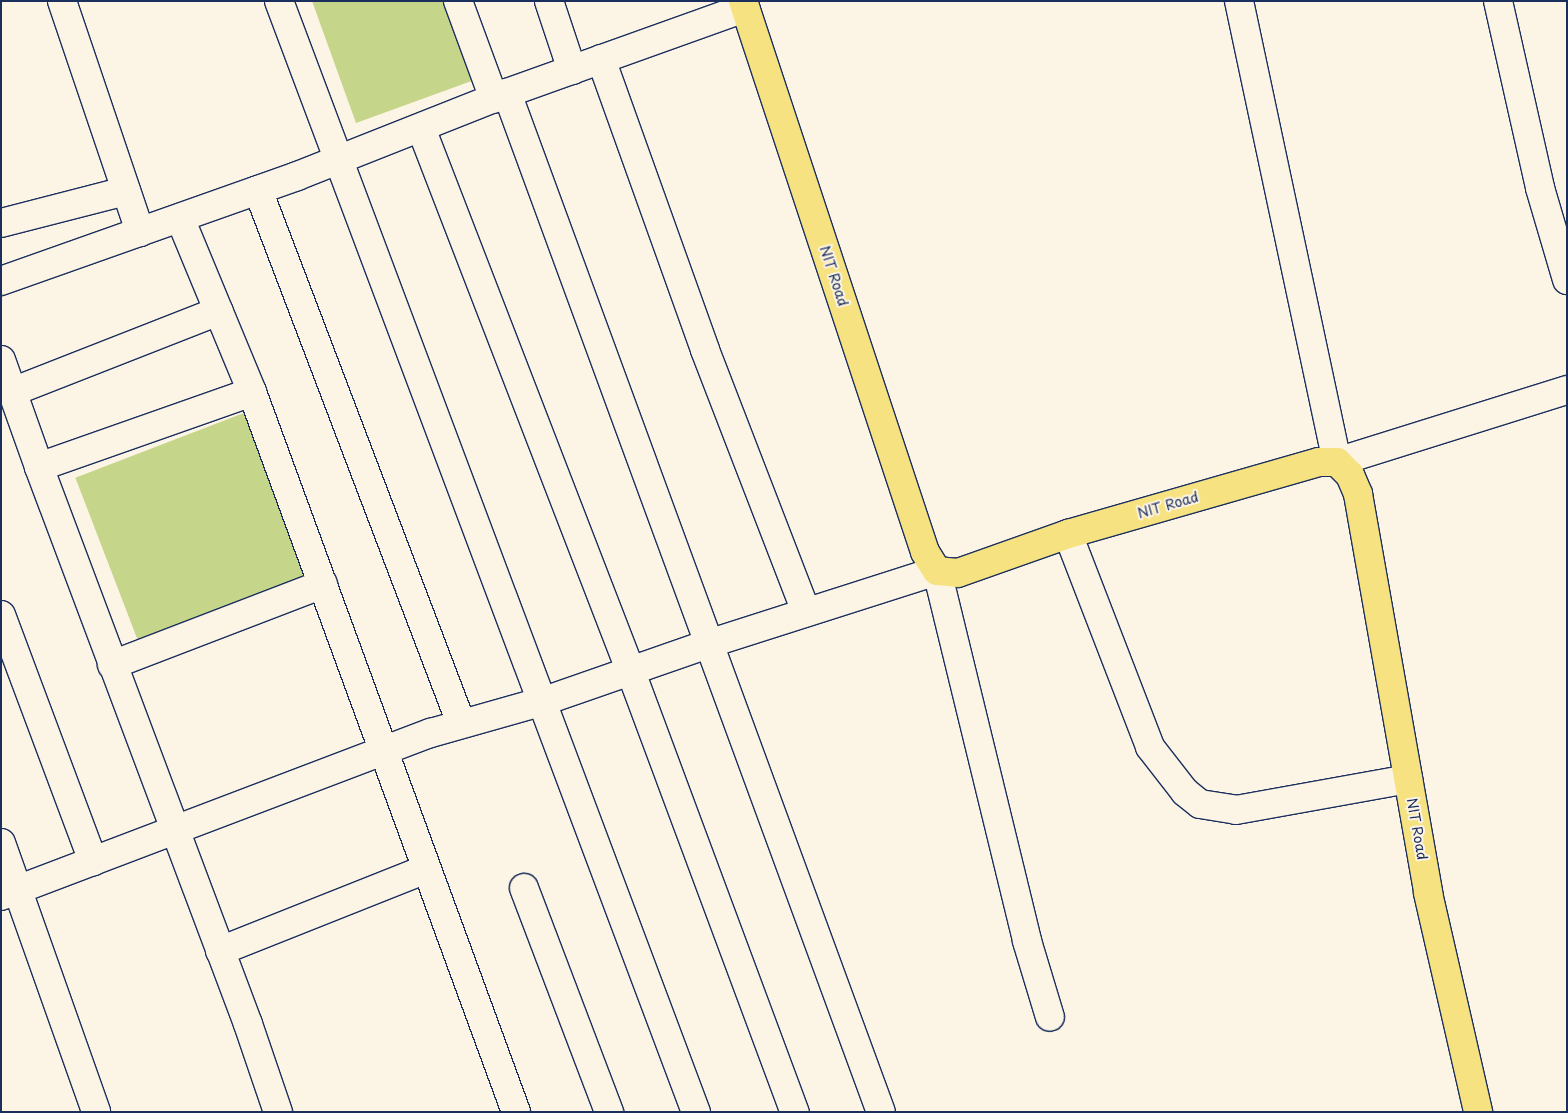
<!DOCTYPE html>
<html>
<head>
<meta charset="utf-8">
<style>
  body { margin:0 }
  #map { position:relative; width:1568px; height:1113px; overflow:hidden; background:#fcf5e5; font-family:"Playpen Sans",sans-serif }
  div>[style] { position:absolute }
  .green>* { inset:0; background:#c5d589; transform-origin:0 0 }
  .roads { filter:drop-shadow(1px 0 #1b2f5e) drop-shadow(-1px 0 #1b2f5e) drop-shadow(0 1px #1b2f5e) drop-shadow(0 -1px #1b2f5e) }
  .minor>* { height:28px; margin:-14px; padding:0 14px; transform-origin:14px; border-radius:14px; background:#fcf5e5 }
  .major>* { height:28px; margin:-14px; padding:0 14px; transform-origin:14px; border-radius:14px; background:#f6e281 }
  span { translate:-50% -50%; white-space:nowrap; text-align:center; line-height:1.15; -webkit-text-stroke:4px #fcf5e5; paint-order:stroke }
  .street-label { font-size:14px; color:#1b2f5e }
  .frame { position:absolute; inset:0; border:2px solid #1b2f5e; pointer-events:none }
</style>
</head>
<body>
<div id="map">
  <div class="green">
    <div style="clip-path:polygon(312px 1px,449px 1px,477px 79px,356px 123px)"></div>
    <div style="left:249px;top:411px;width:179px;height:186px;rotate:69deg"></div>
  </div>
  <div class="roads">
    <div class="minor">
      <div style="left:62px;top:1px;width:244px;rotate:71.3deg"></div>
      <div style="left:279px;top:1px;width:1187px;rotate:69.43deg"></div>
      <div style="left:458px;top:1px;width:104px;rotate:69.8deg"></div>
      <div style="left:549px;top:1px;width:73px;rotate:71.6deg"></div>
      <div style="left:1239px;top:1px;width:471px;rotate:78deg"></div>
      <div style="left:1337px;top:462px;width:241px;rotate:-17.4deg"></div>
      <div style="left:1498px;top:1px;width:192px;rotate:77.3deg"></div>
      <div style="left:1540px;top:188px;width:96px;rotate:73.6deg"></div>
      <div style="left:601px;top:59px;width:309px;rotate:70.3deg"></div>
      <div style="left:705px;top:350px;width:281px;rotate:68.9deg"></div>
      <div style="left:507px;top:93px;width:1085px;rotate:69.85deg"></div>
      <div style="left:421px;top:128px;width:583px;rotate:68.89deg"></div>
      <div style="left:631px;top:672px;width:470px;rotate:69.6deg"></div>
      <div style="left:258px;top:190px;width:570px;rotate:69.15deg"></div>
      <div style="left:180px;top:218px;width:188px;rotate:67.5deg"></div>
      <div style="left:252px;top:392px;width:767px;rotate:69.86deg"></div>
      <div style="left:1px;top:223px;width:129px;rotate:-14.4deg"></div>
      <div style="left:1px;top:281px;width:314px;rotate:-19.5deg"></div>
      <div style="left:297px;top:176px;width:226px;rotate:-21.6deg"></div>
      <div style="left:507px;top:93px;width:253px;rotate:-19.7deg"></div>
      <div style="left:1px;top:360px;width:114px;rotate:70.4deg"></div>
      <div style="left:12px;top:392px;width:222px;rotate:-21.4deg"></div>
      <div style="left:252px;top:392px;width:226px;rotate:160.6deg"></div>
      <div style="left:39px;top:467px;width:595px;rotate:69.43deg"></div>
      <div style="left:248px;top:1024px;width:93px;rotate:71.2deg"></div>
      <div style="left:1068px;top:534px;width:228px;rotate:68.9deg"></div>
      <div style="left:1150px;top:747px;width:57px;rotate:52.1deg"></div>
      <div style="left:1185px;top:792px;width:19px;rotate:39deg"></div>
      <div style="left:1200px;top:804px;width:36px;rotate:9deg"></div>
      <div style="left:1236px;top:810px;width:175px;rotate:-10.2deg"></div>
      <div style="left:1px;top:615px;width:263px;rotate:69.5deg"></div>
      <div style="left:112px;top:665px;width:226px;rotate:-21deg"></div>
      <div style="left:1px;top:843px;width:285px;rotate:70.5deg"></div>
      <div style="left:524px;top:888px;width:240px;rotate:69.2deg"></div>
      <div style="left:1px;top:896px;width:460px;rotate:-20.8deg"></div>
      <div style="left:431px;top:733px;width:117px;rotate:-15.8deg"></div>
      <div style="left:544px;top:701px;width:177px;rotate:-19.2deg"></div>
      <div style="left:711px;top:643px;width:237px;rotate:-17.7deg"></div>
      <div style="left:937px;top:571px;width:381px;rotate:76.3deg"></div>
      <div style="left:1027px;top:941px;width:79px;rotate:73.2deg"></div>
      <div style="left:220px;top:951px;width:222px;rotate:-21.7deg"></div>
    </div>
    <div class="major">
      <div style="left:743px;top:1px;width:580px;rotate:71.72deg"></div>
      <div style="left:925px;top:552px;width:22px;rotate:58deg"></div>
      <div style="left:937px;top:571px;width:21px;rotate:5deg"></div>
      <div style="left:958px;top:573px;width:117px;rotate:-19.5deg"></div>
      <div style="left:1068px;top:534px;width:261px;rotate:-16deg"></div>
      <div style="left:1319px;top:462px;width:18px"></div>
      <div style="left:1337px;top:462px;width:18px;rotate:45deg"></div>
      <div style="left:1350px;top:475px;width:21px;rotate:67deg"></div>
      <div style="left:1358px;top:494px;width:405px;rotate:80deg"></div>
      <div style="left:1428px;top:893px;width:225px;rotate:77.1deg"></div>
    </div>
  </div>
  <div class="street-label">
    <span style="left:834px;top:276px;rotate:72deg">NIT Road</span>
    <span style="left:1168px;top:505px;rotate:-16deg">NIT Road</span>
    <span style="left:1417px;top:829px;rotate:80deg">NIT Road</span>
  </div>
  <div class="frame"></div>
</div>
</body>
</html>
